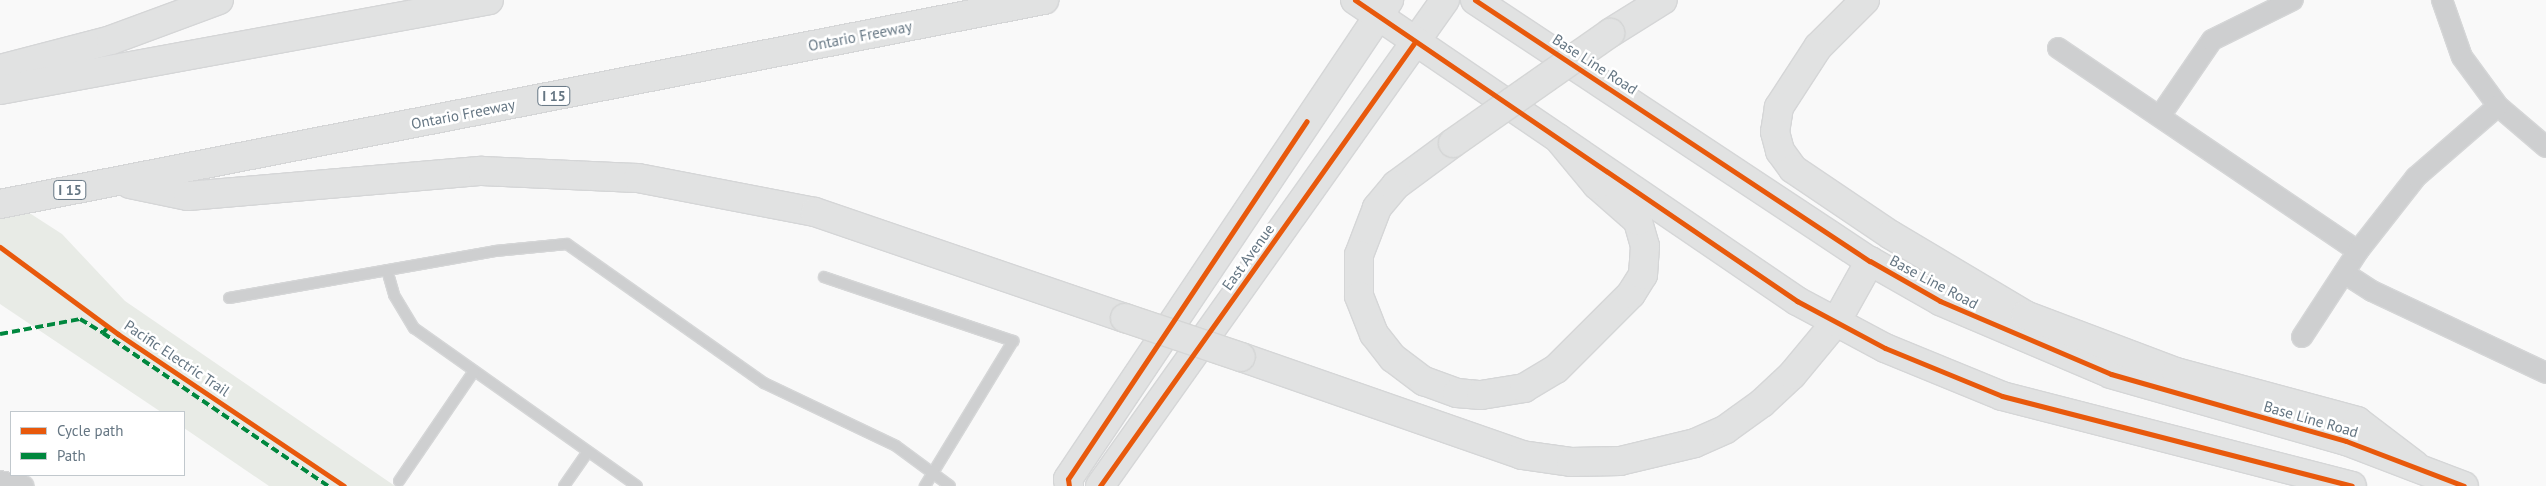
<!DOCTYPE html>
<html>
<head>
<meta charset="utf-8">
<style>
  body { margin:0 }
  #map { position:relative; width:2546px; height:486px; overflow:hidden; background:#f9f9f9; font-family:"PT Sans",sans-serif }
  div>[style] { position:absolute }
  .green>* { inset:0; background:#e8ebe6 }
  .roads { filter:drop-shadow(1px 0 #d5d6d7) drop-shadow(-1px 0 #d5d6d7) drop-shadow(0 1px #d5d6d7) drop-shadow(0 -1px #d5d6d7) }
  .lane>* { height:10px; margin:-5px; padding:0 5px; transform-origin:5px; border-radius:5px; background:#cecfd0 }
  .street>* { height:20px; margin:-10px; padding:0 10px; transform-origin:10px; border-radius:10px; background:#cecfd0 }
  .secondary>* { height:28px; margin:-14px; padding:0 14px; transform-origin:14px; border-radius:14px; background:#e1e2e2 }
  .primary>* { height:28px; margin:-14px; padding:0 14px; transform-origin:14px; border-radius:14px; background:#e1e2e2 }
  .highway>* { height:28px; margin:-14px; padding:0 14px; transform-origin:14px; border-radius:14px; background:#e1e2e2 }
  .bridges { filter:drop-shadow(1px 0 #d5d6d6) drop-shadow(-1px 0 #d5d6d6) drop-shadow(0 1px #d5d6d6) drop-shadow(0 -1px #d5d6d6) }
  .highway-bridge>* { height:28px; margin:-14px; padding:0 14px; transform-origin:14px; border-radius:14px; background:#e1e2e2 }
  .quiet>* { height:4px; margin-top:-2px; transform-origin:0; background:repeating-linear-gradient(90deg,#00873e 0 8px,transparent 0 12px) }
  .cycleway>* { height:5px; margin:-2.5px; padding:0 2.5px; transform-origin:2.5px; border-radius:2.5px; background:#e8590c }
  span { translate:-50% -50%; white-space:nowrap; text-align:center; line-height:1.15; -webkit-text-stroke:5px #fff; paint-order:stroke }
  .shield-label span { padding:1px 4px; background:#fff; border:1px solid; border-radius:4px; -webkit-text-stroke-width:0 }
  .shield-label { font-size:14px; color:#657683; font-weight:700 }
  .street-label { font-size:15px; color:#657683 }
  .legend { position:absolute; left:10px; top:411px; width:175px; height:65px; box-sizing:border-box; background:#fff; border:1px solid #c1c8cd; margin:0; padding:6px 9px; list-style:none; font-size:15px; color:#657683 }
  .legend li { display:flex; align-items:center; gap:10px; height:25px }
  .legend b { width:25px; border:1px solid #c1c8cd }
</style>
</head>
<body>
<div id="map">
  <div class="green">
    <div style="clip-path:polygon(0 194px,62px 234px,125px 301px,395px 486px,269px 486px,184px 428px,184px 412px,161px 412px,0 304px)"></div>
  </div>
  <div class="roads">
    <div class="lane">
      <div style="left:387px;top:270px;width:26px;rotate:74deg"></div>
      <div style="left:394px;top:295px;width:39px;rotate:59deg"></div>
      <div style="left:414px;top:328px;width:273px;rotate:35.3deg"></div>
      <div style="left:824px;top:277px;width:200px;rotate:18.7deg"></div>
      <div style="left:1013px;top:341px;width:170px;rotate:121.3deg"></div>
      <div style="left:229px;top:298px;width:270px;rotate:-10deg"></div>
      <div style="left:495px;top:251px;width:72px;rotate:-5.6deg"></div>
      <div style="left:567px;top:244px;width:241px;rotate:35.2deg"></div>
      <div style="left:764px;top:383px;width:146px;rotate:25.5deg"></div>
      <div style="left:896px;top:446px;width:67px;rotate:36.5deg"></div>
      <div style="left:399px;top:481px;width:133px;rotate:-55.7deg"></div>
      <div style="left:564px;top:486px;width:40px;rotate:-55.1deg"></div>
    </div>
    <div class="street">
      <div style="left:2442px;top:0;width:60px;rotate:70.7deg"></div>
      <div style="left:2462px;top:57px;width:61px;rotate:53.7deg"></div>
      <div style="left:2498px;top:106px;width:63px;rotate:40.5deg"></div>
      <div style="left:2058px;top:48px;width:362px;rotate:34.1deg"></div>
      <div style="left:2160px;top:116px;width:92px;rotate:-55.6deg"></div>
      <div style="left:2212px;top:40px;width:90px;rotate:-26.3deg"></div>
      <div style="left:2344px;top:273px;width:33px;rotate:33deg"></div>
      <div style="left:2372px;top:291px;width:192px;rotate:25.2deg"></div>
      <div style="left:2302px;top:337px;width:103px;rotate:-56.9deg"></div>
      <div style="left:2358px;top:251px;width:94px;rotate:-51.9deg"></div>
      <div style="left:2416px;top:177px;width:108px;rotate:-40.9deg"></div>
      <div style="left:0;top:481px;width:24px;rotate:12deg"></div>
    </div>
    <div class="secondary">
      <div style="left:1069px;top:486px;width:7px;rotate:-98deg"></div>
      <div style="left:1068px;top:479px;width:577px;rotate:-56.17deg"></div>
      <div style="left:1100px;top:486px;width:596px;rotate:-54.63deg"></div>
    </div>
    <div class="primary">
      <div style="left:1355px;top:0;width:535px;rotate:34.25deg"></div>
      <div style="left:1797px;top:301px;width:100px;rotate:28.1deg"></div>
      <div style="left:1885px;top:348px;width:126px;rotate:22.3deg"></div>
      <div style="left:2002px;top:396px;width:361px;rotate:14.4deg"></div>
      <div style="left:1475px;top:0;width:473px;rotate:33.5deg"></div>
      <div style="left:1870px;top:261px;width:81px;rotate:29.7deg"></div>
      <div style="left:1940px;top:301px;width:186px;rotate:23.1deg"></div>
      <div style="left:2111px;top:374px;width:244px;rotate:15.9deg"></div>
      <div style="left:2346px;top:441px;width:126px;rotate:20.9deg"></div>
    </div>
    <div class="highway">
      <div style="left:1865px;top:0;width:66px;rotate:135deg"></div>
      <div style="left:1818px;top:47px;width:72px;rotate:123deg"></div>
      <div style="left:1779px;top:107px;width:25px;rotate:99deg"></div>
      <div style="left:1775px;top:132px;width:20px;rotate:75deg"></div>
      <div style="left:1780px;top:151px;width:22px;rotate:54deg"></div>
      <div style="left:1793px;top:169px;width:118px;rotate:34deg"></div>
      <div style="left:1891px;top:235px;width:156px;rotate:30.8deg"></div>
      <div style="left:2025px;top:315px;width:161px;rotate:20.7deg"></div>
      <div style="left:2176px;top:372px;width:188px;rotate:15.1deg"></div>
      <div style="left:2357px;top:421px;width:73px;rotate:37.2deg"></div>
      <div style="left:1610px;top:33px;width:62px;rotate:-31.9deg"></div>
      <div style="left:0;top:69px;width:115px;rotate:-14.6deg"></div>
      <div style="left:111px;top:40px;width:115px;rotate:-20.3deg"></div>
      <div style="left:0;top:90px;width:497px;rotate:-10.4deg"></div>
      <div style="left:1453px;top:143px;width:71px;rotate:143.6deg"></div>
      <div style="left:1396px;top:185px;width:30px;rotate:130deg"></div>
      <div style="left:1377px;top:208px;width:50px;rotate:111deg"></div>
      <div style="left:1359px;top:255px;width:41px;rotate:90deg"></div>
      <div style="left:1359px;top:296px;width:41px;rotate:68.5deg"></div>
      <div style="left:1374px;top:334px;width:31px;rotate:52deg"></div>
      <div style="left:1393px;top:358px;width:39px;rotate:37deg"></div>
      <div style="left:1424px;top:381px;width:35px;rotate:20deg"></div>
      <div style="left:1457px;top:393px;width:24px;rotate:5deg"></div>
      <div style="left:1481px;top:395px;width:44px;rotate:-9.2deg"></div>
      <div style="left:1524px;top:388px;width:37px;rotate:-31deg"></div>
      <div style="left:1556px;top:369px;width:106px;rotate:-45deg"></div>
      <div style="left:1631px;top:294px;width:22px;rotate:-58deg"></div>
      <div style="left:1643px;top:275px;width:29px;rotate:-86deg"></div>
      <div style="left:1645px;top:246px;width:26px;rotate:-106deg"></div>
      <div style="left:1638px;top:221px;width:55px;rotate:-138.7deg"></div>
      <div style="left:1597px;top:185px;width:61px;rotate:-129.7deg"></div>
      <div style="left:130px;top:184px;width:59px;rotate:11.7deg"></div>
      <div style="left:188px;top:196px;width:295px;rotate:-4.9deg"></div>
      <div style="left:482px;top:171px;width:156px;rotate:2.6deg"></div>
      <div style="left:638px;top:178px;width:180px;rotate:10.9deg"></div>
      <div style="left:815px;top:212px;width:328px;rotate:18.9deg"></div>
      <div style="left:0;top:204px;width:1064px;rotate:-11.06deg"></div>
      <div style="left:1241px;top:357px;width:298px;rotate:19.2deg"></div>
      <div style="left:1522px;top:455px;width:49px;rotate:8.1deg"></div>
      <div style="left:1571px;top:462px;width:49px;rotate:-1.2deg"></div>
      <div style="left:1620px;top:461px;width:77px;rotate:-13.5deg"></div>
      <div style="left:1695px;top:443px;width:34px;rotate:-24deg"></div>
      <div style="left:1726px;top:429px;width:44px;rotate:-35.8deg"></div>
      <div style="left:1762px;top:403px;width:41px;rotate:-43deg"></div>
      <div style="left:1792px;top:375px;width:69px;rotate:-50.3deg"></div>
      <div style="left:1836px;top:322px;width:70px;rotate:-60.9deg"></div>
    </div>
  </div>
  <div class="bridges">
    <div class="highway-bridge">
      <div style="left:1453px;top:143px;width:192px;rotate:-35deg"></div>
      <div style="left:1125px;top:318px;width:122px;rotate:18.6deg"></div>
    </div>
  </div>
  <div class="quiet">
    <div style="left:108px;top:327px;width:8px;rotate:130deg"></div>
    <div style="left:103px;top:333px;width:272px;rotate:34.2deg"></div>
    <div style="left:0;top:334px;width:81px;rotate:-10.6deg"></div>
    <div style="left:80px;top:319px;width:27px;rotate:31deg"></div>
  </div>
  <div class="cycleway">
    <div style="left:1355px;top:0;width:535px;rotate:34.25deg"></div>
    <div style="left:1797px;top:301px;width:100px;rotate:28.1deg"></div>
    <div style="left:1885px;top:348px;width:126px;rotate:22.3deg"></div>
    <div style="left:2002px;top:396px;width:361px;rotate:14.4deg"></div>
    <div style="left:1475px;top:0;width:473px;rotate:33.5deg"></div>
    <div style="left:1870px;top:261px;width:81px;rotate:29.7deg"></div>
    <div style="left:1940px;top:301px;width:186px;rotate:23.1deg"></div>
    <div style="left:2111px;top:374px;width:244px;rotate:15.9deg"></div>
    <div style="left:2346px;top:441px;width:126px;rotate:20.9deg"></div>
    <div style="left:0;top:247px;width:147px;rotate:36.4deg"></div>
    <div style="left:118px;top:334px;width:272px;rotate:33.9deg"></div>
    <div style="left:1069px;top:486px;width:7px;rotate:-98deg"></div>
    <div style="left:1068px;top:479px;width:430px;rotate:-56.3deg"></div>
    <div style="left:1100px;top:486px;width:544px;rotate:-54.65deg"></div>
  </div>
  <div class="shield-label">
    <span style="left:554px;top:96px">I 15</span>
    <span style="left:70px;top:190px">I 15</span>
  </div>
  <div class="street-label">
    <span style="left:860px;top:36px;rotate:-11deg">Ontario Freeway</span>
    <span style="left:1595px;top:64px;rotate:33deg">Base Line Road</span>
    <span style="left:463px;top:114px;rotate:-11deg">Ontario Freeway</span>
    <span style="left:1248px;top:257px;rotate:-54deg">East Avenue</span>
    <span style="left:1934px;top:282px;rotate:28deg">Base Line Road</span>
    <span style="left:177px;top:358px;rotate:34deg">Pacific Electric Trail</span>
    <span style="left:2311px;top:419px;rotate:16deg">Base Line Road</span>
  </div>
  <ul class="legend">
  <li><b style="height:6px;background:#e8590c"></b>Cycle path</li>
  <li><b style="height:6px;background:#00873e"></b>Path</li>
  </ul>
</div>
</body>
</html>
